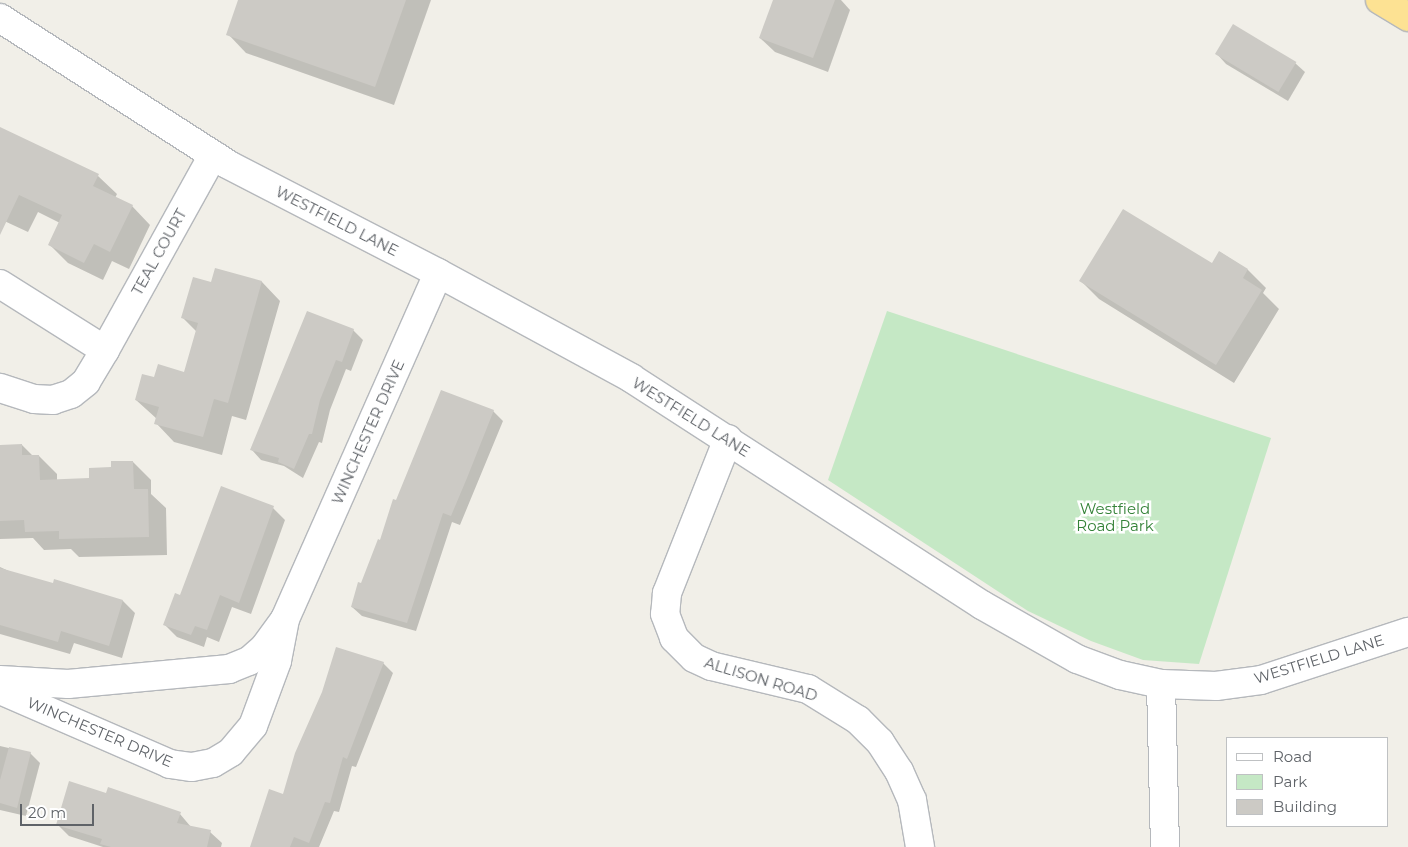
<!DOCTYPE html>
<html>
<head>
<meta charset="utf-8">
<style>
  body { margin:0 }
  #map { position:relative; width:1408px; height:847px; overflow:hidden; background:#f1efe8; font-family:Montserrat,sans-serif }
  div>[style] { position:absolute }
  .green>* { inset:0; background:#c5e8c5 }
  .shadow>* { inset:0; background:#0003 }
  .building>* { inset:0; background:#cccac5; transform-origin:0 0 }
  .roads { filter:drop-shadow(1px 0 #b5b8bc) drop-shadow(-1px 0 #b5b8bc) drop-shadow(0 1px #b5b8bc) drop-shadow(0 -1px #b5b8bc) }
  .minor>* { height:28px; margin:-14px; padding:0 14px; transform-origin:14px; border-radius:14px; background:#fff }
  .highway>* { height:28px; margin:-14px; padding:0 14px; transform-origin:14px; border-radius:14px; background:#fde293 }
  span { translate:-50% -50%; white-space:nowrap; text-align:center; line-height:1.15; -webkit-text-stroke:5px #fff; paint-order:stroke }
  .street-label { font-size:15px; color:#5f6368 }
  .park-label { font-size:15px; color:#348238 }
  .legend { position:absolute; left:1226px; top:737px; width:162px; height:90px; box-sizing:border-box; background:#fff; border:1px solid #bfc1c3; margin:0; padding:6px 9px; list-style:none; font-size:15px; color:#5f6368 }
  .legend li { display:flex; align-items:center; gap:10px; height:25px }
  .legend b { width:25px; border:1px solid #bfc1c3 }
  .scale { position:absolute; left:20px; top:804px; width:74px; height:22px; box-sizing:border-box; border:2px solid #5f6368; border-top:0; padding-left:6px; font-size:15px; line-height:18px; white-space:nowrap; color:#5f6368; -webkit-text-stroke:4px #fff; paint-order:stroke }
</style>
</head>
<body>
<div id="map">
  <div class="green">
    <div style="clip-path:polygon(887px 311px,1271px 438px,1199px 664px,1143px 660px,1091px 641px,1028px 611px,828px 480px)"></div>
  </div>
  <div class="shadow">
    <div style="clip-path:polygon(240px 0,431px 0,394px 105px,246px 53px,228px 34px)"></div>
    <div style="clip-path:polygon(774px 0,841px 0,850px 10px,828px 72px,775px 52px,760px 38px)"></div>
    <div style="clip-path:polygon(1217px 54px,1295px 63px,1305px 72px,1288px 101px,1226px 64px)"></div>
    <div style="clip-path:polygon(0 128px,98px 176px,117px 194px,115px 198px,132px 206px,150px 225px,129px 269px,112px 261px,103px 280px,68px 263px,49px 244px,60px 223px,38px 212px,28px 232px,0 219px)"></div>
    <div style="clip-path:polygon(1220px 252px,1248px 270px,1266px 288px,1263px 293px,1279px 309px,1234px 383px,1099px 299px,1081px 281px,1212px 265px)"></div>
    <div style="clip-path:polygon(216px 269px,262px 282px,280px 301px,246px 420px,232px 416px,222px 455px,174px 442px,156px 423px,157px 419px,136px 400px,155px 379px,185px 374px,197px 332px,183px 318px,212px 284px)"></div>
    <div style="clip-path:polygon(353px 330px,363px 340px,351px 371px,346px 369px,330px 410px,322px 443px,319px 442px,303px 478px,284px 466px,261px 460px,252px 450px)"></div>
    <div style="clip-path:polygon(493px 411px,503px 421px,460px 525px,452px 522px,416px 631px,362px 616px,352px 607px,397px 502px)"></div>
    <div style="clip-path:polygon(22px 445px,33px 456px,39px 456px,57px 474px,57px 481px,91px 480px,133px 462px,151px 480px,151px 494px,166px 508px,167px 555px,79px 557px,71px 549px,44px 550px,33px 538px,0 539px,0 446px)"></div>
    <div style="clip-path:polygon(273px 508px,285px 520px,251px 614px,232px 607px,219px 642px,207px 637px,204px 647px,177px 637px,165px 625px)"></div>
    <div style="clip-path:polygon(0 567px,13px 573px,54px 584px,55px 580px,123px 601px,135px 613px,122px 658px,74px 643px,70px 654px,0 634px)"></div>
    <div style="clip-path:polygon(383px 663px,393px 673px,356px 767px,352px 766px,339px 812px,334px 811px,319px 847px,251px 847px,284px 796px)"></div>
    <div style="clip-path:polygon(0 746px,30px 753px,40px 763px,26px 816px,0 810px)"></div>
    <div style="clip-path:polygon(109px 788px,180px 814px,191px 827px,210px 832px,222px 843px,221px 847px,103px 847px,69px 836px,57px 824px,107px 794px)"></div>
  </div>
  <div class="building">
    <div style="clip-path:polygon(238px 0,406px 0,375px 87px,226px 35px)"></div>
    <div style="clip-path:polygon(773px 0,835px 0,813px 58px,759px 38px)"></div>
    <div style="left:1233px;top:24px;width:74px;height:35px;rotate:31deg"></div>
    <div style="clip-path:polygon(0 127px,99px 174px,93px 186px,133px 205px,110px 252px,94px 244px,84px 263px,48px 245px,62px 215px,19px 195px,0 235px)"></div>
    <div style="clip-path:polygon(1123px 209px,1212px 263px,1219px 251px,1248px 269px,1243px 278px,1262px 290px,1216px 365px,1079px 281px)"></div>
    <div style="clip-path:polygon(215px 268px,262px 281px,228px 403px,214px 399px,203px 437px,154px 424px,159px 407px,135px 400px,142px 374px,154px 377px,158px 364px,184px 372px,198px 323px,181px 318px,193px 277px,211px 282px)"></div>
    <div style="clip-path:polygon(307px 311px,354px 329px,342px 362px,336px 360px,320px 400px,312px 434px,309px 434px,294px 469px,278px 462px,279px 458px,250px 450px)"></div>
    <div style="clip-path:polygon(441px 390px,494px 410px,467px 478px,451px 516px,443px 513px,407px 623px,351px 607px,358px 582px,361px 583px,378px 539px,380px 540px,393px 499px,396px 500px)"></div>
    <div style="clip-path:polygon(22px 444px,22px 455px,39px 455px,40px 480px,89px 478px,89px 468px,111px 467px,111px 461px,133px 461px,134px 489px,148px 489px,149px 537px,59px 539px,59px 531px,25px 532px,24px 520px,0 521px,0 445px)"></div>
    <div style="clip-path:polygon(221px 486px,274px 506px,239px 603px,220px 595px,207px 630px,195px 626px,191px 635px,163px 625px,175px 593px,180px 595px)"></div>
    <div style="clip-path:polygon(0 568px,53px 583px,54px 579px,123px 600px,109px 646px,61px 631px,58px 642px,0 625px)"></div>
    <div style="clip-path:polygon(336px 647px,384px 662px,347px 759px,343px 757px,330px 803px,325px 802px,309px 843px,294px 837px,290px 847px,250px 847px,269px 789px,283px 794px,295px 753px,322px 692px)"></div>
    <div style="clip-path:polygon(9px 747px,31px 752px,17px 808px,0 803px,0 780px)"></div>
    <div style="clip-path:polygon(69px 781px,106px 793px,108px 787px,181px 812px,177px 823px,211px 830px,207px 847px,111px 847px,100px 844px,102px 839px,56px 825px)"></div>
  </div>
  <div class="roads">
    <div class="minor">
      <div style="left:0;top:18px;width:270px;rotate:32.7deg"></div>
      <div style="left:227px;top:164px;width:237px;rotate:27.3deg"></div>
      <div style="left:438px;top:273px;width:220px;rotate:28.5deg"></div>
      <div style="left:631px;top:378px;width:418px;rotate:32.9deg"></div>
      <div style="left:982px;top:605px;width:109px;rotate:29.6deg"></div>
      <div style="left:1077px;top:659px;width:46px;rotate:20.4deg"></div>
      <div style="left:1120px;top:675px;width:42px;rotate:12.4deg"></div>
      <div style="left:1161px;top:684px;width:55px;rotate:2.1deg"></div>
      <div style="left:1216px;top:686px;width:45px;rotate:-7.6deg"></div>
      <div style="left:1261px;top:680px;width:155px;rotate:-18.1deg"></div>
      <div style="left:0;top:284px;width:124px;rotate:32.2deg"></div>
      <div style="left:105px;top:350px;width:37px;rotate:121deg"></div>
      <div style="left:86px;top:382px;width:19px;rotate:141deg"></div>
      <div style="left:71px;top:394px;width:19px;rotate:162deg"></div>
      <div style="left:53px;top:400px;width:19px;rotate:-177deg"></div>
      <div style="left:34px;top:399px;width:36px;rotate:-162deg"></div>
      <div style="left:105px;top:350px;width:223px;rotate:-61deg"></div>
      <div style="left:728px;top:439px;width:166px;rotate:111.6deg"></div>
      <div style="left:667px;top:593px;width:21px;rotate:95deg"></div>
      <div style="left:665px;top:614px;width:26px;rotate:69deg"></div>
      <div style="left:674px;top:638px;width:28px;rotate:45deg"></div>
      <div style="left:694px;top:658px;width:19px;rotate:25deg"></div>
      <div style="left:711px;top:666px;width:100px;rotate:13.3deg"></div>
      <div style="left:808px;top:689px;width:59px;rotate:31.8deg"></div>
      <div style="left:858px;top:720px;width:31px;rotate:45deg"></div>
      <div style="left:880px;top:742px;width:35px;rotate:57deg"></div>
      <div style="left:899px;top:771px;width:32px;rotate:66deg"></div>
      <div style="left:912px;top:800px;width:48px;rotate:80.3deg"></div>
      <div style="left:0;top:680px;width:68px;rotate:3.4deg"></div>
      <div style="left:68px;top:684px;width:162px;rotate:-5.3deg"></div>
      <div style="left:229px;top:669px;width:22px;rotate:-22deg"></div>
      <div style="left:249px;top:661px;width:20px;rotate:-41deg"></div>
      <div style="left:264px;top:648px;width:32px;rotate:-54deg"></div>
      <div style="left:1161px;top:684px;width:163px;rotate:88.6deg"></div>
      <div style="left:0;top:690px;width:185px;rotate:23.5deg"></div>
      <div style="left:170px;top:764px;width:22px;rotate:8deg"></div>
      <div style="left:192px;top:767px;width:21px;rotate:-11deg"></div>
      <div style="left:213px;top:763px;width:21px;rotate:-31deg"></div>
      <div style="left:231px;top:752px;width:34px;rotate:-50deg"></div>
      <div style="left:253px;top:726px;width:69px;rotate:-69.7deg"></div>
      <div style="left:277px;top:661px;width:43px;rotate:-79.2deg"></div>
      <div style="left:285px;top:619px;width:378px;rotate:-66.1deg"></div>
    </div>
    <div class="highway">
      <div style="left:1380px;top:0;width:33px;rotate:31deg"></div>
    </div>
  </div>
  <div class="street-label">
    <span style="left:337px;top:221px;rotate:27deg">WESTFIELD LANE</span>
    <span style="left:159px;top:252px;rotate:-61deg">TEAL COURT</span>
    <span style="left:691px;top:417px;rotate:32deg">WESTFIELD LANE</span>
    <span style="left:368px;top:432px;rotate:-66deg">WINCHESTER DRIVE</span>
    <span style="left:1319px;top:659px;rotate:-17deg">WESTFIELD LANE</span>
    <span style="left:761px;top:679px;rotate:17deg">ALLISON ROAD</span>
    <span style="left:100px;top:732px;rotate:23deg">WINCHESTER DRIVE</span>
  </div>
  <div class="park-label">
    <span style="left:1115px;top:517px">Westfield<br>Road Park</span>
  </div>
  <ul class="legend">
  <li><b style="height:6px;background:#fff"></b>Road</li>
  <li><b style="height:14px;background:#c5e8c5"></b>Park</li>
  <li><b style="height:14px;background:#cccac5"></b>Building</li>
  </ul>
  <div class="scale">20 m</div>
</div>
</body>
</html>
